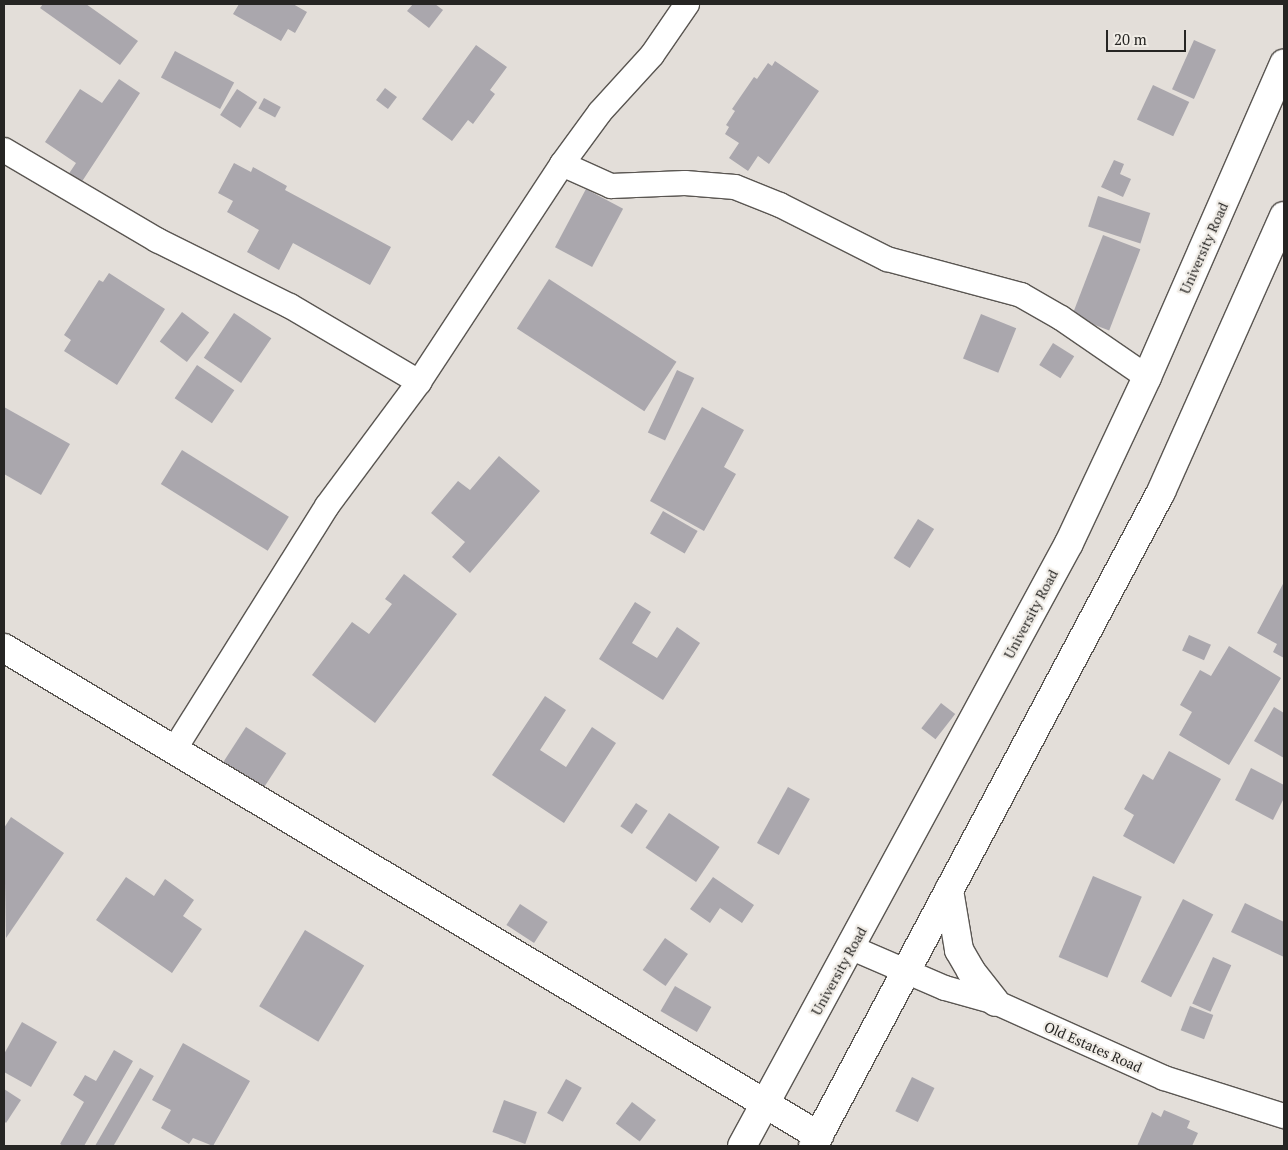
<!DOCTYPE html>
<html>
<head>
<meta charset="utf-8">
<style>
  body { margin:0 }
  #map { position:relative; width:1288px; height:1150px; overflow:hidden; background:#e3ded9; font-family:"PT Serif",serif }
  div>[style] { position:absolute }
  .building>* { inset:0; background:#aaa7ad; transform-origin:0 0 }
  .roads { filter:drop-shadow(1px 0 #5a5652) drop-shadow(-1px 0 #5a5652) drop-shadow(0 1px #5a5652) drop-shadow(0 -1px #5a5652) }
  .street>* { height:24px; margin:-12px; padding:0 12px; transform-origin:12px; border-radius:12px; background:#fff }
  .secondary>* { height:28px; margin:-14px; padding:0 14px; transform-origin:14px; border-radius:14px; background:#fff }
  .highway>* { height:28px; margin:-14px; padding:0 14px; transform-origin:14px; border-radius:14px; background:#fff }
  span { translate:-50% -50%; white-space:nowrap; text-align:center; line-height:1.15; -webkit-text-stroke:4.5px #f0ece6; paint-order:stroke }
  .street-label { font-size:14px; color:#262523 }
  .frame { position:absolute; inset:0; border:5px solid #262523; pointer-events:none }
  .scale { position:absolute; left:1106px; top:30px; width:80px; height:22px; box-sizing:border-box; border:2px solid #262523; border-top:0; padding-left:6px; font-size:15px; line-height:18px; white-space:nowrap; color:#262523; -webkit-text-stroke:4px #f0ece6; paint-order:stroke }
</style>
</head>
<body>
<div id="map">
  <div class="building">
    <div style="clip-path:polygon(43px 4px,86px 4px,138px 41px,120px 65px,40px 8px)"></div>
    <div style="clip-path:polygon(239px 4px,293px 4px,307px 12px,295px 33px,288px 29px,281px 41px,233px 14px)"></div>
    <div style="clip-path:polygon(413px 4px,435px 4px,443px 10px,429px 28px,407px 11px)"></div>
    <div style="left:1194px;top:40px;width:24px;height:54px;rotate:24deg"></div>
    <div style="clip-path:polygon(476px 45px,507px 67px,490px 90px,495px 94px,473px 124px,468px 120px,452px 141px,422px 119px)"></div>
    <div style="left:175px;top:51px;width:67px;height:30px;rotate:28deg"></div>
    <div style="clip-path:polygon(775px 61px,819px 91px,769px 164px,758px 156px,748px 171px,729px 158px,739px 143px,725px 134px,729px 127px,726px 125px,735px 111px,732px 109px,754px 77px,757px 79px,768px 63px,772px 66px)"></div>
    <div style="clip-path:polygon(119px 79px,140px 93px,81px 183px,68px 175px,76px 163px,45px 142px,80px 89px,102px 103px)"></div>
    <div style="left:1153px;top:85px;width:40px;height:38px;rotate:25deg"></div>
    <div style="left:385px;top:88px;width:15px;height:15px;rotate:37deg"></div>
    <div style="left:237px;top:89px;width:24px;height:31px;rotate:33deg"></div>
    <div style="left:264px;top:98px;width:19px;height:12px;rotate:28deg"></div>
    <div style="clip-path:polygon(1114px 160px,1124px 164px,1120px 174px,1131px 179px,1123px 197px,1101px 187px)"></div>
    <div style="clip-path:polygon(234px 163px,251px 172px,253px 167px,287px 186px,285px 190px,391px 247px,370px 285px,293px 243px,279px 270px,247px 252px,259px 230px,227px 212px,233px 201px,218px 193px)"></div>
    <div style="left:586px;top:189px;width:42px;height:66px;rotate:28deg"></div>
    <div style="left:1098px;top:196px;width:55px;height:32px;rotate:18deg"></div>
    <div style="left:1103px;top:235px;width:40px;height:87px;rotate:21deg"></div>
    <div style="clip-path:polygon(109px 273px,165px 309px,117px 385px,64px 351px,71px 340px,64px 335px,99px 280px,103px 282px)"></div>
    <div style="left:549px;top:279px;width:152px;height:59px;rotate:33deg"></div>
    <div style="left:182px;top:312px;width:34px;height:37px;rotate:37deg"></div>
    <div style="left:234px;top:313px;width:45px;height:54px;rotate:34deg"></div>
    <div style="left:981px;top:314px;width:38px;height:48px;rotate:22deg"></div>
    <div style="left:1053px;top:343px;width:25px;height:26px;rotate:32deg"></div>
    <div style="left:197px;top:365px;width:45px;height:40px;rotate:34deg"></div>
    <div style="left:677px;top:370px;width:19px;height:69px;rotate:25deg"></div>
    <div style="clip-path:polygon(4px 407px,70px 444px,41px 495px,4px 474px)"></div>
    <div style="clip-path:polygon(702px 407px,744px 430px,724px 467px,736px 474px,704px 531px,650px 501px)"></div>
    <div style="left:182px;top:450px;width:126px;height:40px;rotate:32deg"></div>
    <div style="clip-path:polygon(499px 456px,540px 491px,470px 573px,452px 557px,465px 542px,431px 513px,458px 481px,470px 490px)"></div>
    <div style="left:663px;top:511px;width:40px;height:26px;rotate:30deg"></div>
    <div style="left:918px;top:519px;width:19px;height:46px;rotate:32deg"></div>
    <div style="clip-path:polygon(404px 574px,457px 614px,375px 723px,312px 675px,352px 622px,369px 634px,392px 604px,385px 599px)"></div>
    <div style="clip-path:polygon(1284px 582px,1284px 658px,1273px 652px,1277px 644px,1257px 633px)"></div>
    <div style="clip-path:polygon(635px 602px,651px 612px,632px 643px,657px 658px,677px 627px,700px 643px,663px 700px,599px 659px)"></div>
    <div style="left:1189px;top:635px;width:24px;height:17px;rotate:24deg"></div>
    <div style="clip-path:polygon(1229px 646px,1281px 678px,1229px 765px,1179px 735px,1192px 712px,1180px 705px,1200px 670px,1211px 676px)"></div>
    <div style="clip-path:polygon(545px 696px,566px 710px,540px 750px,566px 767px,592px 727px,616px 743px,564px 823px,492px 775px)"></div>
    <div style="left:941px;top:703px;width:18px;height:32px;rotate:38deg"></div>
    <div style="clip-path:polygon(1274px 707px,1284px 713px,1284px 758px,1254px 741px)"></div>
    <div style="left:246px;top:727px;width:48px;height:44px;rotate:33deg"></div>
    <div style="clip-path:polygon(1169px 751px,1221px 779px,1174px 864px,1123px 836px,1134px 815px,1124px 809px,1143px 774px,1153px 780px)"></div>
    <div style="clip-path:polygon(1251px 768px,1284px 785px,1284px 798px,1273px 820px,1235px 800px)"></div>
    <div style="left:788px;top:787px;width:25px;height:64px;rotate:29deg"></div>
    <div style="left:636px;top:803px;width:14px;height:28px;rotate:34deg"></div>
    <div style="left:669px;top:813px;width:61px;height:42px;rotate:34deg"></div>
    <div style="clip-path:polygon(11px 817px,64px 853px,6px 938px,4px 828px)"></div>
    <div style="left:1093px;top:876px;width:53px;height:88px;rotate:23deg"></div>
    <div style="clip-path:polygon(126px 877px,154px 896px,165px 879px,194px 900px,183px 916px,202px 929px,172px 973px,96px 920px)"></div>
    <div style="clip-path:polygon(713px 877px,754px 905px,742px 923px,720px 908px,710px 923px,690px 909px)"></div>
    <div style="left:1183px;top:899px;width:34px;height:93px;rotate:27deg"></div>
    <div style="clip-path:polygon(1245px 903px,1284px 922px,1284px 957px,1231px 932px)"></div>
    <div style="left:520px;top:904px;width:33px;height:25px;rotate:33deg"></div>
    <div style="left:305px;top:930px;width:69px;height:89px;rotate:31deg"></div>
    <div style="left:665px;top:938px;width:28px;height:39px;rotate:35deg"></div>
    <div style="left:1213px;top:957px;width:20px;height:51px;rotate:24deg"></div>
    <div style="left:675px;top:986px;width:42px;height:29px;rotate:30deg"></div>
    <div style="left:1190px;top:1006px;width:25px;height:26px;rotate:21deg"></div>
    <div style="clip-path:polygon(22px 1022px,57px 1042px,31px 1087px,4px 1072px,4px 1054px)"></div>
    <div style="clip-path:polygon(183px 1043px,250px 1081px,213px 1146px,193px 1138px,189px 1144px,161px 1128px,171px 1110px,152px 1100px)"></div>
    <div style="clip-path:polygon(114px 1050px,133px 1061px,84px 1146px,63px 1146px,60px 1144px,84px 1102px,73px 1095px,85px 1075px,96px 1081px)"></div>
    <div style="left:140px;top:1068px;width:16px;height:90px;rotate:30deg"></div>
    <div style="left:912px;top:1077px;width:25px;height:38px;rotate:26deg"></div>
    <div style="left:566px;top:1079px;width:18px;height:39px;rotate:29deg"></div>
    <div style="clip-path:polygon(4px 1089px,21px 1100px,6px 1123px,4px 1121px)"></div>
    <div style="left:504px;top:1100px;width:35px;height:34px;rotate:20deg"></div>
    <div style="left:632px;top:1102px;width:30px;height:27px;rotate:37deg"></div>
    <div style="clip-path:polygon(1164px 1110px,1190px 1121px,1187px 1128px,1198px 1133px,1192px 1146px,1137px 1146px,1152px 1112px,1161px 1117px)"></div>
  </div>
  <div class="roads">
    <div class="street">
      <div style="left:4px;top:150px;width:178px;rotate:30.5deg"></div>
      <div style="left:157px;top:240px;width:148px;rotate:26.4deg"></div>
      <div style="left:290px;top:306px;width:150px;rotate:30.5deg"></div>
      <div style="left:562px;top:164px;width:54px;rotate:24.2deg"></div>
      <div style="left:611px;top:186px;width:74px;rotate:-2.3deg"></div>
      <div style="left:685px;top:183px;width:50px;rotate:4.6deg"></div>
      <div style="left:735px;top:187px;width:48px;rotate:21.8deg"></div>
      <div style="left:780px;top:205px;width:120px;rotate:26.8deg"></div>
      <div style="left:887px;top:259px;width:139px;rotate:15deg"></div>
      <div style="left:1021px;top:295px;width:46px;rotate:29.9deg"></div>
      <div style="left:1061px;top:318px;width:104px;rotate:34.5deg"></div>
      <div style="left:174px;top:750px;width:288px;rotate:-57.9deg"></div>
      <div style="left:327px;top:506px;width:154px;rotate:-53.4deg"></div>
      <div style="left:419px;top:382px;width:261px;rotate:-56.7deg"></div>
      <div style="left:562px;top:164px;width:64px;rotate:-53.8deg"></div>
      <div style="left:600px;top:112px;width:77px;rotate:-47.6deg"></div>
      <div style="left:652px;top:55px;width:62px;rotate:-55.5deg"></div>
      <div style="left:852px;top:948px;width:101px;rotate:23.3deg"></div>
      <div style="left:945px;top:988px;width:52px;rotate:15.6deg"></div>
      <div style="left:995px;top:1002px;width:185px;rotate:24.2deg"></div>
      <div style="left:1164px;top:1078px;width:126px;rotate:17.6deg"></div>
    </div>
    <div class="secondary">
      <div style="left:4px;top:648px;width:950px;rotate:30.91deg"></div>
    </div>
    <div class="highway">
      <div style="left:949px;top:890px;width:61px;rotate:80.5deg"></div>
      <div style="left:959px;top:950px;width:24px;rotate:60deg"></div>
      <div style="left:971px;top:971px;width:39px;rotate:52deg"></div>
      <div style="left:742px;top:1146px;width:686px;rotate:-61.53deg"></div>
      <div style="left:1069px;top:543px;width:183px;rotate:-64.8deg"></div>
      <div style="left:1147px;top:377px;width:342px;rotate:-66.4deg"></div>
      <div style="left:813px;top:1146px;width:741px;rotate:-61.98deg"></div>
      <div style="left:1161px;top:492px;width:302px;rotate:-66deg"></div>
    </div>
  </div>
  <div class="street-label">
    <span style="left:1204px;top:248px;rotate:-66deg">University Road</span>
    <span style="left:1031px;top:614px;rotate:-62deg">University Road</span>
    <span style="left:839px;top:971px;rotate:-61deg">University Road</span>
    <span style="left:1093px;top:1047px;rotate:24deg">Old Estates Road</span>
  </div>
  <div class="frame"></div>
  <div class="scale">20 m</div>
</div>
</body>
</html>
